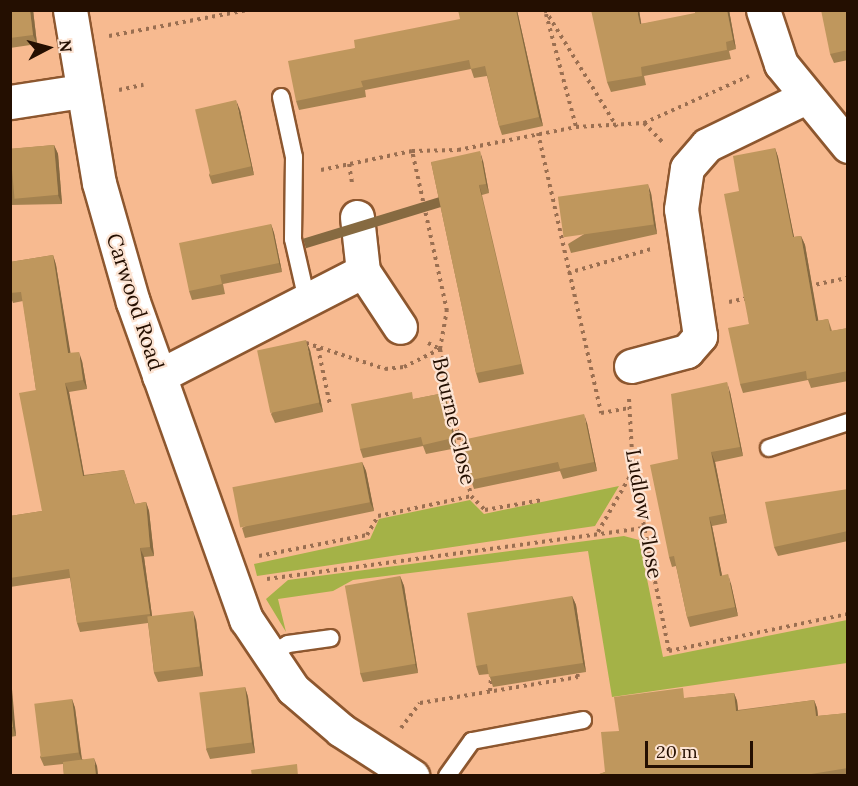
<!DOCTYPE html>
<html>
<head>
<meta charset="utf-8">
<style>
  body { margin:0 }
  #map { position:relative; width:858px; height:786px; overflow:hidden; background:#f7ba90; font-family:Lora,serif }
  div>[style] { position:absolute }
  .green>* { inset:0; background:#a4b247 }
  .path>* { height:4px; margin-top:-2px; transform-origin:0; background:repeating-linear-gradient(90deg,#9a6f51 0 3px,transparent 0 7.5px) }
  .roads { filter:drop-shadow(2px 0 #8d572f) drop-shadow(-2px 0 #8d572f) drop-shadow(0 2px #8d572f) drop-shadow(0 -2px #8d572f) }
  .service>* { height:16px; margin:-8px; padding:0 8px; transform-origin:8px; border-radius:8px; background:#fff }
  .minor>* { height:33px; margin:-16.5px; padding:0 16.5px; transform-origin:16.5px; border-radius:16.5px; background:#fff }
  .wall>* { inset:0; background:#a48250 }
  .shaded-wall>* { inset:0; background:#866a41; transform-origin:0 0 }
  .building>* { inset:0; background:#bf975d; transform-origin:0 0 }
  span { translate:-50% -50%; white-space:nowrap; text-align:center; line-height:1.15; -webkit-text-stroke:4.5px #fde4d3; paint-order:stroke }
  .street-label { font-size:21px; color:#240f01 }
  .frame { position:absolute; inset:0; border:12px solid #240f01; pointer-events:none }
  .north { position:absolute; left:18px; top:18px; width:60px; height:60px; -webkit-text-stroke:4px #fde4d3; paint-order:stroke; rotate:84deg; font-size:16px; font-weight:700; line-height:24px; text-align:center; color:#240f01 }
  .north::after { content:''; display:block; margin:auto; width:21px; height:27px; background:#240f01; clip-path:polygon(50% 0,100% 100%,50% 72%,0 100%) }
  .scale { position:absolute; left:645px; top:741px; width:108px; height:27px; box-sizing:border-box; border:3px solid #240f01; border-top:0; padding-left:8px; font-size:18px; line-height:21px; white-space:nowrap; color:#240f01; -webkit-text-stroke:4px #fde4d3; paint-order:stroke }
</style>
</head>
<body>
<div id="map">
  <div class="green">
    <div style="clip-path:polygon(619px 486px,595px 526px,257px 576px,254px 564px,370px 539px,379px 519px,470px 500px,484px 514px)"></div>
    <div style="clip-path:polygon(624px 536px,639px 540px,663px 657px,847px 620px,847px 663px,612px 697px,588px 551px,353px 580px,333px 591px,278px 599px,286px 632px,266px 599px,288px 580px)"></div>
  </div>
  <div class="path">
    <div style="left:545px;top:10px;width:137px;rotate:58.4deg"></div>
    <div style="left:546px;top:14px;width:117px;rotate:75.1deg"></div>
    <div style="left:109px;top:36px;width:141px;rotate:-10.6deg"></div>
    <div style="left:119px;top:90px;width:25px;rotate:-12deg"></div>
    <div style="left:644px;top:123px;width:29px;rotate:46deg"></div>
    <div style="left:538px;top:133px;width:287px;rotate:77.3deg"></div>
    <div style="left:601px;top:413px;width:28px;rotate:-10deg"></div>
    <div style="left:349px;top:164px;width:20px;rotate:81deg"></div>
    <div style="left:321px;top:170px;width:93px;rotate:-11.8deg"></div>
    <div style="left:412px;top:151px;width:46px;rotate:-1.2deg"></div>
    <div style="left:458px;top:150px;width:120px;rotate:-11deg"></div>
    <div style="left:576px;top:127px;width:68px;rotate:-3.4deg"></div>
    <div style="left:644px;top:123px;width:115px;rotate:-24.1deg"></div>
    <div style="left:568px;top:273px;width:86px;rotate:-16.1deg"></div>
    <div style="left:809px;top:286px;width:40px;rotate:-12deg"></div>
    <div style="left:729px;top:302px;width:19px;rotate:-12deg"></div>
    <div style="left:306px;top:343px;width:83px;rotate:18.2deg"></div>
    <div style="left:385px;top:369px;width:19px;rotate:-6deg"></div>
    <div style="left:404px;top:367px;width:40px;rotate:-26.6deg"></div>
    <div style="left:440px;top:349px;width:39px;rotate:-80deg"></div>
    <div style="left:447px;top:311px;width:164px;rotate:-102.3deg"></div>
    <div style="left:428px;top:343px;width:13px;rotate:27deg"></div>
    <div style="left:440px;top:349px;width:150px;rotate:78.1deg"></div>
    <div style="left:318px;top:348px;width:58px;rotate:78.1deg"></div>
    <div style="left:629px;top:399px;width:72px;rotate:86.8deg"></div>
    <div style="left:633px;top:471px;width:184px;rotate:78.7deg"></div>
    <div style="left:669px;top:651px;width:183px;rotate:-11.7deg"></div>
    <div style="left:598px;top:532px;width:70px;rotate:-60.2deg"></div>
    <div style="left:259px;top:556px;width:110px;rotate:-11deg"></div>
    <div style="left:367px;top:535px;width:22px;rotate:-60deg"></div>
    <div style="left:378px;top:516px;width:95px;rotate:-12.1deg"></div>
    <div style="left:471px;top:496px;width:20px;rotate:45deg"></div>
    <div style="left:485px;top:510px;width:58px;rotate:-10deg"></div>
    <div style="left:267px;top:579px;width:380px;rotate:-7.7deg"></div>
    <div style="left:490px;top:691px;width:13px;rotate:-86deg"></div>
    <div style="left:401px;top:728px;width:31px;rotate:-53deg"></div>
    <div style="left:420px;top:703px;width:160px;rotate:-9.3deg"></div>
    <div style="left:578px;top:677px;width:8px;rotate:-104deg"></div>
  </div>
  <div class="roads">
    <div class="service">
      <div style="left:281px;top:97px;width:61px;rotate:77.8deg"></div>
      <div style="left:294px;top:157px;width:82px;rotate:90.7deg"></div>
      <div style="left:293px;top:239px;width:63px;rotate:77.1deg"></div>
      <div style="left:769px;top:448px;width:83px;rotate:-18.2deg"></div>
      <div style="left:268px;top:656px;width:23px;rotate:-31deg"></div>
      <div style="left:288px;top:644px;width:43px;rotate:-7.9deg"></div>
      <div style="left:447px;top:776px;width:43px;rotate:-54.5deg"></div>
      <div style="left:472px;top:741px;width:113px;rotate:-10.7deg"></div>
    </div>
    <div class="minor">
      <div style="left:70px;top:10px;width:175px;rotate:80.5deg"></div>
      <div style="left:99px;top:183px;width:124px;rotate:74.1deg"></div>
      <div style="left:133px;top:302px;width:337px;rotate:70.4deg"></div>
      <div style="left:246px;top:619px;width:84px;rotate:56.1deg"></div>
      <div style="left:293px;top:689px;width:63px;rotate:40.5deg"></div>
      <div style="left:341px;top:730px;width:85px;rotate:32.9deg"></div>
      <div style="left:763px;top:10px;width:57px;rotate:71.6deg"></div>
      <div style="left:781px;top:64px;width:106px;rotate:50.7deg"></div>
      <div style="left:10px;top:102px;width:72px;rotate:-8.8deg"></div>
      <div style="left:357px;top:217px;width:54px;rotate:83.7deg"></div>
      <div style="left:363px;top:271px;width:67px;rotate:56.5deg"></div>
      <div style="left:631px;top:366px;width:58px;rotate:-15deg"></div>
      <div style="left:687px;top:351px;width:20px;rotate:-49deg"></div>
      <div style="left:700px;top:336px;width:128px;rotate:-98.5deg"></div>
      <div style="left:681px;top:209px;width:41px;rotate:-81.7deg"></div>
      <div style="left:687px;top:168px;width:30px;rotate:-49deg"></div>
      <div style="left:707px;top:145px;width:108px;rotate:-25.9deg"></div>
      <div style="left:159px;top:376px;width:229px;rotate:-27.2deg"></div>
    </div>
  </div>
  <div class="wall">
    <div style="clip-path:polygon(10px 10px,33px 10px,37px 44px,10px 48px)"></div>
    <div style="clip-path:polygon(517px 10px,543px 126px,502px 135px,499px 126px,487px 76px,474px 78px,471px 69px,365px 90px,366px 97px,299px 110px,296px 101px,355px 48px)"></div>
    <div style="clip-path:polygon(639px 10px,641px 24px,729px 10px,736px 49px,729px 51px,731px 59px,644px 76px,646px 85px,611px 92px,607px 82px)"></div>
    <div style="clip-path:polygon(848px 10px,848px 60px,834px 63px,830px 54px)"></div>
    <div style="clip-path:polygon(240px 110px,254px 175px,212px 184px,209px 175px)"></div>
    <div style="clip-path:polygon(54px 145px,58px 154px,62px 204px,10px 205px,10px 149px)"></div>
    <div style="clip-path:polygon(775px 148px,778px 157px,794px 237px,801px 236px,805px 245px,818px 321px,828px 319px,832px 331px,848px 328px,848px 381px,811px 388px,808px 380px,743px 393px,740px 384px,749px 324px,739px 191px)"></div>
    <div style="clip-path:polygon(483px 161px,489px 193px,482px 195px,524px 374px,479px 383px,476px 373px,431px 162px)"></div>
    <div style="clip-path:polygon(651px 193px,657px 234px,571px 253px,568px 244px)"></div>
    <div style="clip-path:polygon(271px 224px,274px 233px,282px 272px,223px 284px,225px 294px,192px 300px,189px 291px)"></div>
    <div style="clip-path:polygon(53px 255px,56px 265px,70px 353px,82px 361px,87px 389px,69px 392px,84px 475px,124px 470px,135px 504px,146px 502px,149px 511px,154px 556px,144px 557px,152px 616px,196px 620px,203px 676px,158px 682px,154px 673px,148px 623px,80px 632px,77px 623px,70px 578px,10px 587px,10px 516px,42px 511px,36px 390px,23px 301px,13px 303px,10px 295px,10px 262px)"></div>
    <div style="clip-path:polygon(310px 350px,323px 412px,275px 423px,271px 414px)"></div>
    <div style="clip-path:polygon(730px 392px,743px 456px,715px 462px,727px 523px,712px 526px,722px 576px,731px 584px,738px 616px,690px 627px,687px 617px,676px 566px,672px 567px,669px 557px)"></div>
    <div style="clip-path:polygon(444px 393px,447px 402px,457px 448px,426px 454px,423px 446px,363px 458px,360px 449px,414px 399px)"></div>
    <div style="clip-path:polygon(587px 423px,597px 471px,563px 479px,560px 471px,474px 489px,471px 480px)"></div>
    <div style="clip-path:polygon(362px 462px,366px 471px,374px 511px,245px 538px,242px 528px)"></div>
    <div style="clip-path:polygon(848px 489px,848px 541px,778px 556px,774px 547px)"></div>
    <div style="clip-path:polygon(400px 576px,404px 586px,418px 673px,363px 682px,360px 673px)"></div>
    <div style="clip-path:polygon(572px 596px,576px 605px,586px 672px,493px 687px,489px 674px,479px 675px,476px 666px)"></div>
    <div style="clip-path:polygon(10px 686px,16px 736px,10px 737px)"></div>
    <div style="clip-path:polygon(245px 687px,248px 697px,255px 753px,210px 759px,206px 749px)"></div>
    <div style="clip-path:polygon(734px 693px,737px 701px,738px 710px,814px 700px,817px 708px,818px 716px,848px 713px,848px 776px,594px 776px,605px 772px,619px 731px,686px 698px)"></div>
    <div style="clip-path:polygon(72px 699px,75px 708px,82px 759px,97px 766px,98px 776px,64px 776px,63px 764px,44px 766px,40px 757px)"></div>
  </div>
  <div class="shaded-wall">
    <div style="clip-path:polygon(30px 10px,33px 10px,37px 44px,33px 35px)"></div>
    <div style="clip-path:polygon(516px 10px,517px 10px,543px 126px,539px 117px)"></div>
    <div style="clip-path:polygon(637px 10px,639px 10px,643px 34px,640px 24px)"></div>
    <div style="clip-path:polygon(727px 10px,729px 10px,736px 49px,733px 40px)"></div>
    <div style="clip-path:polygon(236px 100px,240px 110px,254px 175px,251px 166px)"></div>
    <div style="clip-path:polygon(54px 145px,58px 154px,62px 204px,58px 195px)"></div>
    <div style="clip-path:polygon(775px 148px,778px 157px,796px 247px,793px 237px)"></div>
    <div style="clip-path:polygon(480px 151px,483px 161px,489px 193px,486px 184px)"></div>
    <div style="clip-path:polygon(648px 184px,651px 193px,657px 234px,654px 225px)"></div>
    <div style="left:479px;top:185px;width:10px;height:184px;rotate:73deg"></div>
    <div style="clip-path:polygon(271px 224px,274px 233px,282px 272px,279px 263px)"></div>
    <div style="clip-path:polygon(801px 236px,805px 245px,820px 330px,816px 321px)"></div>
    <div style="clip-path:polygon(53px 255px,56px 265px,72px 362px,68px 353px)"></div>
    <div style="clip-path:polygon(306px 340px,310px 350px,323px 412px,319px 403px)"></div>
    <div style="clip-path:polygon(79px 352px,82px 361px,87px 389px,83px 380px)"></div>
    <div style="clip-path:polygon(727px 382px,730px 392px,743px 456px,740px 447px)"></div>
    <div style="clip-path:polygon(65px 383px,69px 392px,86px 485px,83px 476px)"></div>
    <div style="clip-path:polygon(444px 393px,447px 402px,457px 448px,453px 438px)"></div>
    <div style="clip-path:polygon(584px 414px,587px 423px,597px 471px,594px 462px)"></div>
    <div style="clip-path:polygon(711px 452px,715px 462px,727px 523px,724px 514px)"></div>
    <div style="clip-path:polygon(362px 462px,366px 471px,374px 511px,370px 502px)"></div>
    <div style="clip-path:polygon(146px 502px,149px 511px,154px 556px,150px 547px)"></div>
    <div style="clip-path:polygon(709px 517px,712px 526px,724px 585px,720px 576px)"></div>
    <div style="clip-path:polygon(140px 548px,144px 557px,153px 623px,150px 614px)"></div>
    <div style="clip-path:polygon(728px 574px,731px 584px,738px 616px,735px 607px)"></div>
    <div style="clip-path:polygon(400px 576px,404px 586px,418px 673px,415px 664px)"></div>
    <div style="clip-path:polygon(572px 596px,576px 605px,586px 672px,583px 663px)"></div>
    <div style="clip-path:polygon(193px 611px,196px 620px,203px 676px,200px 667px)"></div>
    <div style="clip-path:polygon(10px 686px,12px 689px,16px 736px,13px 727px,10px 705px)"></div>
    <div style="clip-path:polygon(245px 687px,248px 697px,255px 753px,252px 743px)"></div>
    <div style="clip-path:polygon(734px 693px,737px 701px,739px 719px,736px 711px)"></div>
    <div style="clip-path:polygon(72px 699px,75px 708px,82px 762px,79px 753px)"></div>
    <div style="clip-path:polygon(814px 700px,817px 708px,819px 725px,816px 716px)"></div>
    <div style="clip-path:polygon(94px 758px,97px 766px,98px 776px,96px 776px)"></div>
  </div>
  <div class="building">
    <div style="clip-path:polygon(10px 10px,30px 10px,33px 35px,10px 38px)"></div>
    <div style="clip-path:polygon(458px 10px,516px 10px,539px 117px,499px 126px,485px 66px,471px 69px,469px 60px,361px 81px,363px 87px,296px 101px,288px 61px,355px 48px,354px 40px,460px 19px)"></div>
    <div style="clip-path:polygon(591px 10px,637px 10px,640px 24px,695px 13px,695px 10px,727px 10px,733px 40px,726px 42px,727px 50px,641px 67px,642px 76px,607px 82px)"></div>
    <div style="clip-path:polygon(821px 10px,848px 10px,848px 50px,830px 54px)"></div>
    <div style="left:236px;top:100px;width:68px;height:42px;rotate:77deg"></div>
    <div style="left:54px;top:145px;width:50px;height:44px;rotate:85deg"></div>
    <div style="clip-path:polygon(775px 148px,793px 237px,801px 236px,816px 321px,828px 319px,830px 331px,848px 328px,848px 371px,807px 379px,806px 371px,740px 384px,728px 328px,749px 324px,724px 194px,739px 191px,733px 156px)"></div>
    <div style="clip-path:polygon(480px 151px,486px 184px,479px 185px,521px 364px,476px 373px,431px 162px)"></div>
    <div style="left:648px;top:184px;width:41px;height:91px;rotate:82deg"></div>
    <div style="clip-path:polygon(271px 224px,279px 263px,220px 275px,222px 284px,189px 291px,179px 243px)"></div>
    <div style="clip-path:polygon(53px 255px,68px 353px,79px 352px,83px 380px,65px 383px,83px 476px,124px 470px,134px 504px,146px 502px,150px 547px,140px 548px,150px 614px,77px 623px,69px 569px,10px 578px,10px 516px,42px 511px,19px 393px,36px 390px,21px 292px,10px 293px,10px 262px)"></div>
    <div style="left:306px;top:340px;width:64px;height:50px;rotate:78deg"></div>
    <div style="clip-path:polygon(727px 382px,740px 447px,711px 452px,724px 514px,709px 517px,720px 576px,728px 574px,735px 607px,687px 617px,674px 556px,669px 557px,650px 465px,678px 459px,671px 394px)"></div>
    <div style="clip-path:polygon(412px 392px,413px 399px,444px 393px,453px 438px,423px 445px,421px 437px,360px 449px,351px 404px)"></div>
    <div style="clip-path:polygon(584px 414px,594px 462px,560px 469px,558px 462px,471px 480px,462px 440px)"></div>
    <div style="left:362px;top:462px;width:41px;height:132px;rotate:79deg"></div>
    <div style="clip-path:polygon(848px 489px,848px 531px,774px 547px,765px 502px)"></div>
    <div style="left:400px;top:576px;width:89px;height:56px;rotate:80deg"></div>
    <div style="clip-path:polygon(572px 596px,583px 663px,489px 677px,487px 664px,476px 666px,467px 613px)"></div>
    <div style="left:193px;top:611px;width:56px;height:46px;rotate:83deg"></div>
    <div style="left:245px;top:687px;width:56px;height:46px;rotate:83deg"></div>
    <div style="clip-path:polygon(683px 688px,684px 698px,734px 693px,736px 711px,814px 700px,816px 716px,848px 713px,848px 768px,799px 776px,594px 776px,605px 772px,601px 732px,619px 731px,614px 697px)"></div>
    <div style="left:72px;top:699px;width:54px;height:38px;rotate:83deg"></div>
    <div style="clip-path:polygon(10px 705px,13px 727px,10px 727px)"></div>
    <div style="clip-path:polygon(94px 758px,96px 776px,64px 776px,63px 762px)"></div>
    <div style="clip-path:polygon(297px 764px,298px 776px,252px 776px,251px 770px)"></div>
  </div>
  <div class="street-label">
    <span style="left:135px;top:302px;rotate:72deg">Carwood Road</span>
    <span style="left:454px;top:421px;rotate:77deg">Bourne Close</span>
    <span style="left:644px;top:514px;rotate:80deg">Ludlow Close</span>
  </div>
  <div class="frame"></div>
  <div class="north">N</div>
  <div class="scale">20 m</div>
</div>
</body>
</html>
